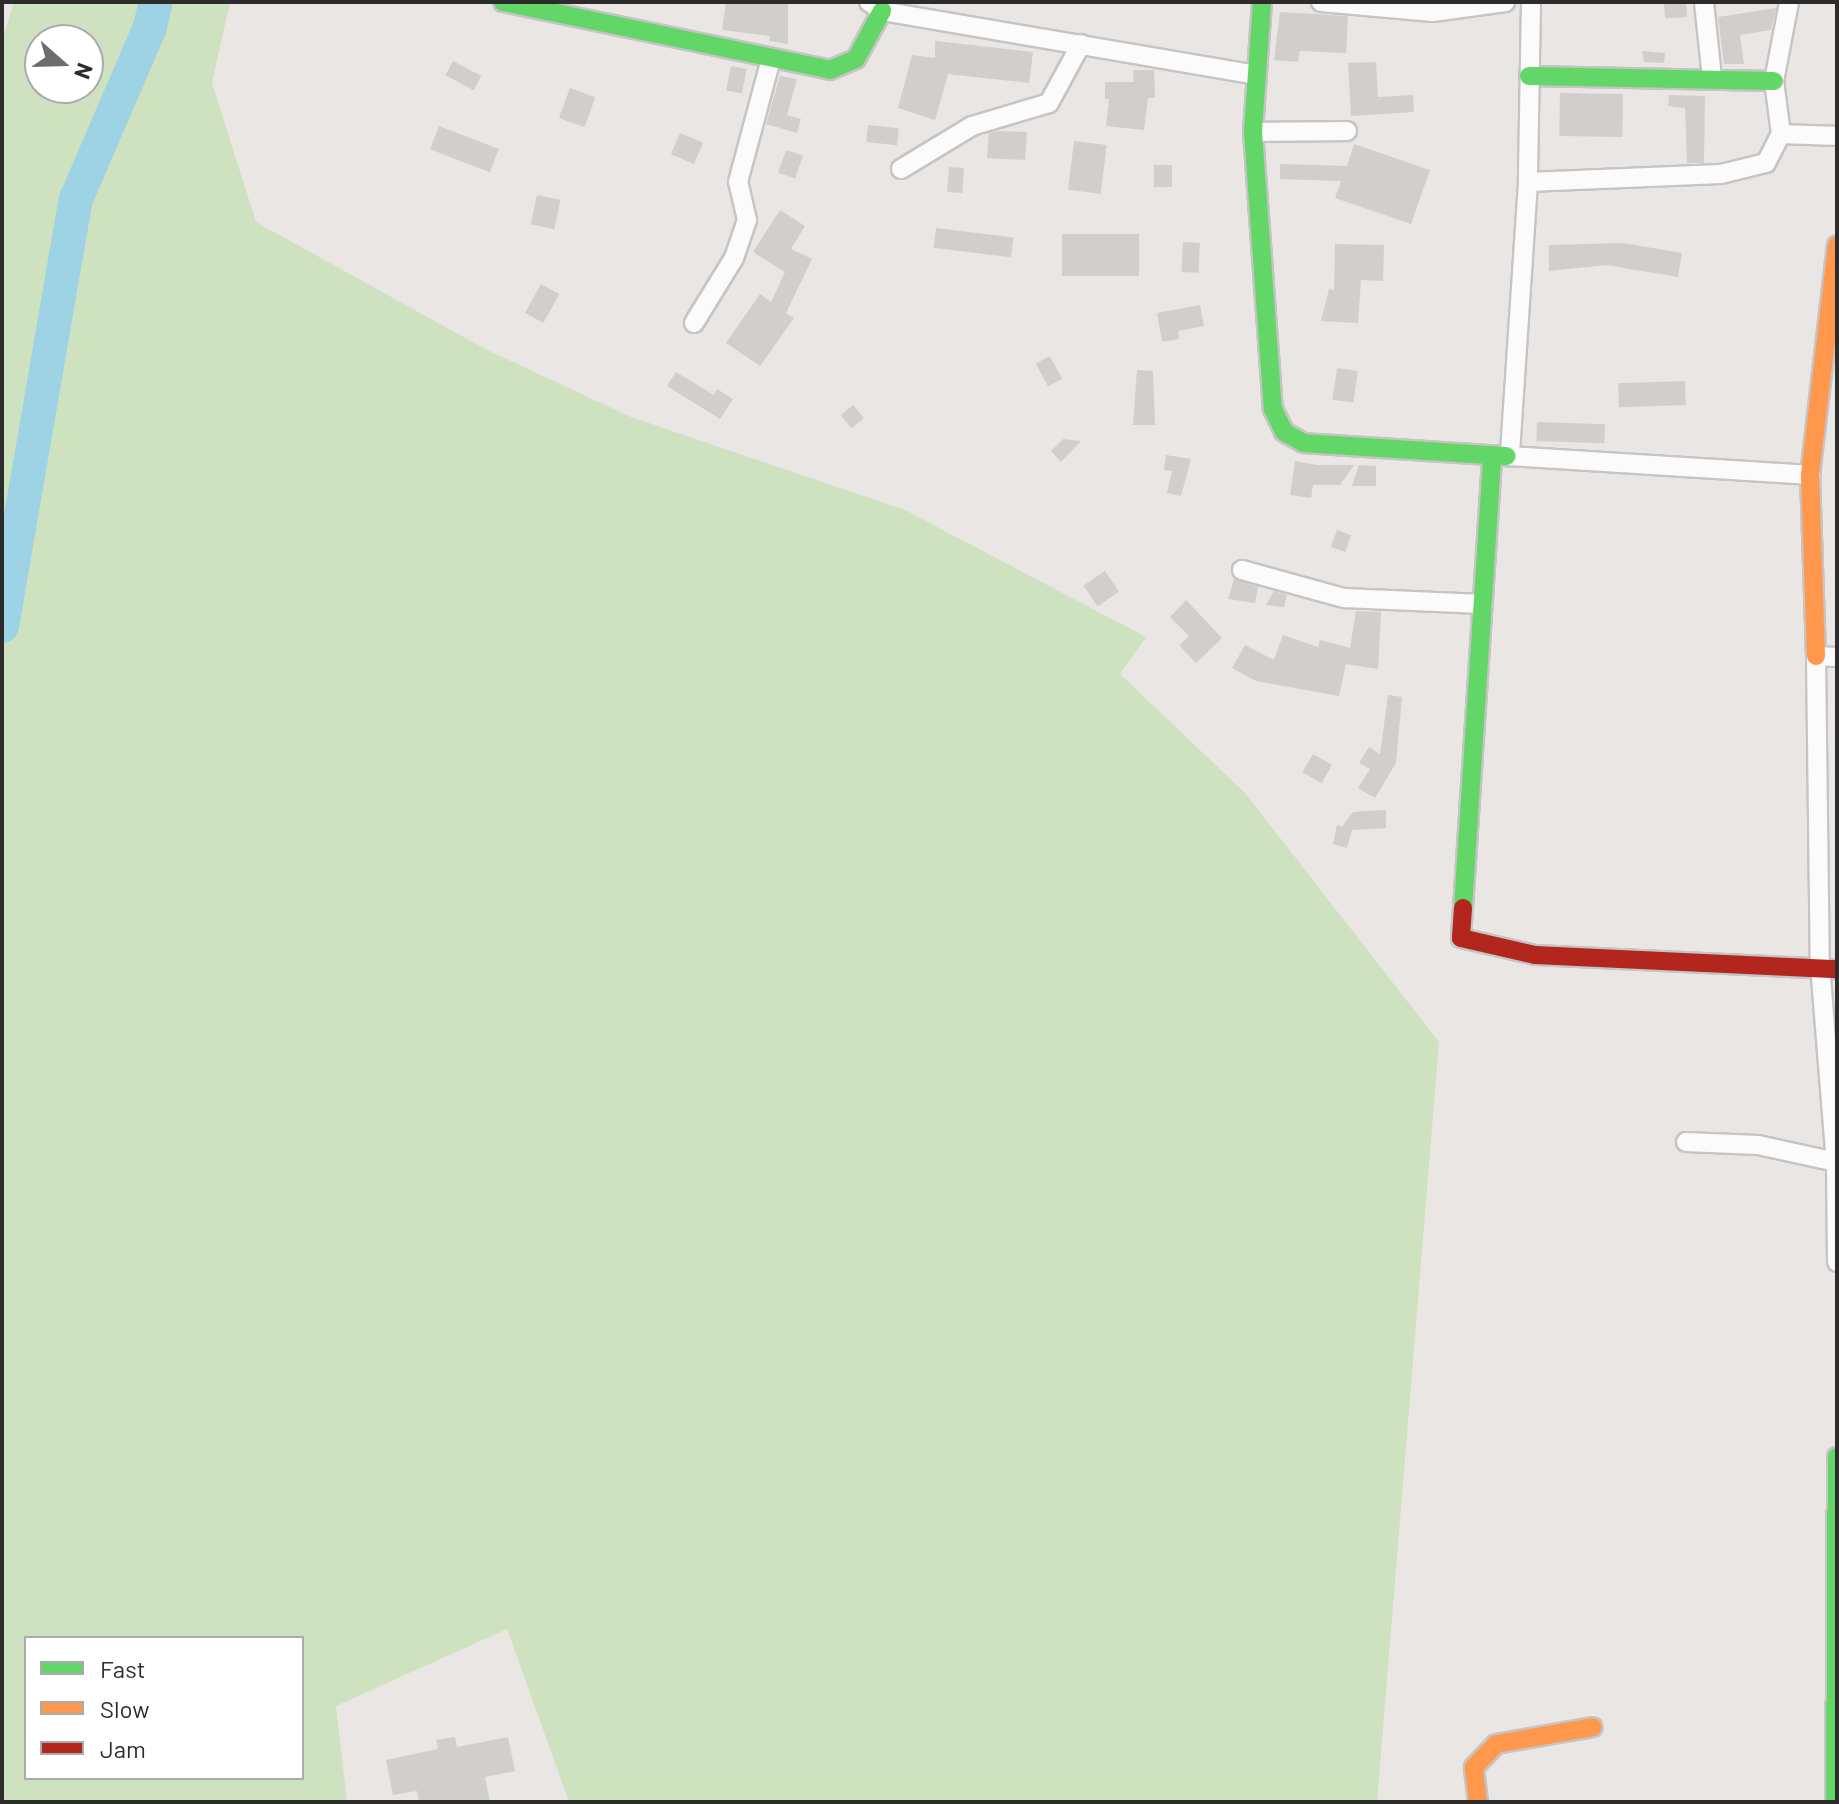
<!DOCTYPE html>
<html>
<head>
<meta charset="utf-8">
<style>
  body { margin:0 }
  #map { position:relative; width:1839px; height:1804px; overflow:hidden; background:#e9e6e3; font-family:Barlow,sans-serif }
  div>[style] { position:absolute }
  .green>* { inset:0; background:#cee2bf }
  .river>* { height:34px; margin:-17px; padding:0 17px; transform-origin:17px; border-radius:17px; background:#9dd3e4 }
  .building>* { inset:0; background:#d1cecc; transform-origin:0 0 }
  .roads { filter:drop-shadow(2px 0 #c6c4c5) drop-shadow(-2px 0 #c6c4c5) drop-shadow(0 2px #c6c4c5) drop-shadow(0 -2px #c6c4c5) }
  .street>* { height:18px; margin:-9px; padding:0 9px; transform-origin:9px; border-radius:9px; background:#fcfbfb }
  .fast>* { height:18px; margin:-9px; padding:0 9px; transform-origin:9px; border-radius:9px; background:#63d668 }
  .slow>* { height:18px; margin:-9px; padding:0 9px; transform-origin:9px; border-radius:9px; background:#ff974d }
  .jam>* { height:18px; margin:-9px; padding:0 9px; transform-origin:9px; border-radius:9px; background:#b3261e }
  span { translate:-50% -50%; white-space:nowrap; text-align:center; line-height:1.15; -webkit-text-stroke:8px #fff; paint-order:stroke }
  .frame { position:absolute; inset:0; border:4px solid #2c2c2c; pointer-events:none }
  .legend { position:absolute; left:24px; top:1636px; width:280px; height:144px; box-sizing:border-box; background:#fff; border:2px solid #ababab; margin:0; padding:10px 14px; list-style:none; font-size:24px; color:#2c2c2c }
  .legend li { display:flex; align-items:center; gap:16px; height:40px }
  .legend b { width:40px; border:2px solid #ababab }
  .north { position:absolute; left:24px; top:24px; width:80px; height:80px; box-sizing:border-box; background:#fff; border:2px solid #ababab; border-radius:50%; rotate:110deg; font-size:22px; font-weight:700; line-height:32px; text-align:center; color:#2c2c2c }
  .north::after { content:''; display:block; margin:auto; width:28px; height:36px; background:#6e6d6c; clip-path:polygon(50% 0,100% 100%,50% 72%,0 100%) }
</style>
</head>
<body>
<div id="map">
  <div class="green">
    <div style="clip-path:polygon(evenodd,14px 2px,230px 2px,212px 83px,256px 222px,485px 349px,631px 417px,905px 510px,1146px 637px,1120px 674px,1245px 793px,1439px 1042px,1377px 1802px,569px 1802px,507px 1629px,336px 1706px,347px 1802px,2px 1802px,2px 41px,14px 2px,40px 40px,88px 40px,88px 88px,40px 88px,40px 40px,14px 2px,26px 1638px,302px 1638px,302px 1778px,26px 1778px,26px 1638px)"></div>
  </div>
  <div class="river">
    <div style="left:2px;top:626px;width:433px;rotate:-80.2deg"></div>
    <div style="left:76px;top:199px;width:187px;rotate:-66.7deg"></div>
    <div style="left:150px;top:27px;width:26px;rotate:-77deg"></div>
  </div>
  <div class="building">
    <div style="clip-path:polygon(726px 2px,788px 2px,788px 44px,769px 41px,770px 36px,722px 30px)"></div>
    <div style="left:1686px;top:2px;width:15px;height:22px;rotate:86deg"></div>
    <div style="clip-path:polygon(1776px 8px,1771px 30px,1740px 35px,1744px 64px,1724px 64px,1718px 17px)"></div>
    <div style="clip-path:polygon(1280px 12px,1348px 16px,1346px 53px,1300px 51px,1298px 62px,1274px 60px)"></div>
    <div style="clip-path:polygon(935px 41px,1033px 52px,1029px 83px,948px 74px,935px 120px,898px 108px,912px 55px,935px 58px)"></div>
    <div style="clip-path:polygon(1642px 51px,1665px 53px,1664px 63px,1644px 62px)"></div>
    <div style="left:453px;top:61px;width:32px;height:16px;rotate:28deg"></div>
    <div style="clip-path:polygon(1376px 62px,1378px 97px,1413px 95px,1414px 112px,1351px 116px,1348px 63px)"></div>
    <div style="left:731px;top:66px;width:16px;height:25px;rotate:11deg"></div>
    <div style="clip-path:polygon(1133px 70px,1154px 70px,1155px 98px,1148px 98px,1144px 130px,1106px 126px,1109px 99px,1105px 99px,1105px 82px,1134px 82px)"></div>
    <div style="clip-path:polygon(780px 76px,797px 79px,787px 115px,801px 119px,797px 133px,766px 124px)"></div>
    <div style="left:570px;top:88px;width:27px;height:32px;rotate:20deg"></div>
    <div style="left:1560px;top:93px;width:63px;height:43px;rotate:1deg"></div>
    <div style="clip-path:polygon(1669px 95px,1705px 96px,1704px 163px,1687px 163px,1685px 108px,1668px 106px)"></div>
    <div style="left:868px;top:125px;width:31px;height:17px;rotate:6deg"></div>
    <div style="left:439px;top:126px;width:64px;height:25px;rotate:21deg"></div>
    <div style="clip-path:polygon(998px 131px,1027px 132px,1025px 160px,987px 158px,989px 133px)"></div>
    <div style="left:680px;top:133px;width:25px;height:23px;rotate:23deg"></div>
    <div style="left:1074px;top:141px;width:33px;height:49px;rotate:7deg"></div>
    <div style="clip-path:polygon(1354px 144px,1430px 170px,1411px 224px,1335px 198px,1341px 181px,1280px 179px,1280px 164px,1347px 166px)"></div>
    <div style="left:786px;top:150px;width:18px;height:24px;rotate:19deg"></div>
    <div style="left:1154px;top:165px;width:18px;height:22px"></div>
    <div style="left:949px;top:167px;width:15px;height:25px;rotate:4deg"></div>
    <div style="left:537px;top:195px;width:24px;height:30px;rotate:12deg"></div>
    <div style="clip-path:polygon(780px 210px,805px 226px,791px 249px,812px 259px,786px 313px,794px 318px,760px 366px,726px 343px,760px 294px,771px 302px,785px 272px,753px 252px)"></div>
    <div style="left:936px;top:228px;width:78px;height:20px;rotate:7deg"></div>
    <div style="left:1062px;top:234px;width:77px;height:42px"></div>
    <div style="left:1183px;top:242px;width:17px;height:30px;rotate:3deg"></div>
    <div style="clip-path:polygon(1623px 243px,1682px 253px,1678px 277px,1606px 265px,1549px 271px,1549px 245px)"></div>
    <div style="clip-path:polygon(1335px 244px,1384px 245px,1383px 281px,1361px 280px,1358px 323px,1321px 321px,1329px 289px,1334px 290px)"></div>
    <div style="left:541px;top:284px;width:21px;height:33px;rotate:29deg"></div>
    <div style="clip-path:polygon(1200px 305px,1204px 326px,1178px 331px,1179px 339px,1162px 342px,1157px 313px)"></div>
    <div style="left:1050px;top:356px;width:26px;height:16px;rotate:62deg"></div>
    <div style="left:1337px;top:368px;width:21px;height:32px;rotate:8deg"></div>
    <div style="clip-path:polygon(1137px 370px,1153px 371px,1155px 425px,1133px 425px)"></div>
    <div style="clip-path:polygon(676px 372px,714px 395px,717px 389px,733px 399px,720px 419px,667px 386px)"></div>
    <div style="left:1685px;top:381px;width:24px;height:67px;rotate:88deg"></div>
    <div style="left:853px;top:405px;width:17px;height:16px;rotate:50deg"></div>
    <div style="left:1537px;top:422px;width:68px;height:19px;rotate:2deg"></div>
    <div style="clip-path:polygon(1063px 439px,1081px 441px,1061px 462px,1051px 451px)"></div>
    <div style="clip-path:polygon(1166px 455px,1191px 459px,1181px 496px,1167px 493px,1172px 471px,1164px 470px)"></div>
    <div style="clip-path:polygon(1295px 461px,1317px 465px,1354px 465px,1340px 485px,1313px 485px,1311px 498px,1290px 495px)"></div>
    <div style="clip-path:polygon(1359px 465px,1376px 466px,1376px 486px,1352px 486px)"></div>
    <div style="left:1337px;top:530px;width:15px;height:18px;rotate:20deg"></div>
    <div style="left:1105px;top:571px;width:25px;height:26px;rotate:56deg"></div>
    <div style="clip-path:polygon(1234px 579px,1258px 587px,1255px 603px,1228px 599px)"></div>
    <div style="clip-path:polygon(1274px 591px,1287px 595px,1284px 607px,1266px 605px)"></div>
    <div style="clip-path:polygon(1186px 600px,1222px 638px,1196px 663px,1179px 645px,1189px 636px,1170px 617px)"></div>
    <div style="clip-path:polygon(1356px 611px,1381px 612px,1378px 669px,1346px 664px,1339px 696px,1256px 681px,1232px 668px,1245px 645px,1274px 660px,1283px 635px,1318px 647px,1320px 640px,1350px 648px)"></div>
    <div style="clip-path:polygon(1388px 695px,1402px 697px,1396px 763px,1375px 798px,1358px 788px,1370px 769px,1359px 763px,1369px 747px,1380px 754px)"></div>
    <div style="left:1313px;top:754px;width:22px;height:21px;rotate:30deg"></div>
    <div style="clip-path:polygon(1386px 810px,1386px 828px,1352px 830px,1347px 848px,1333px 844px,1337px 825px,1342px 827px,1353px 812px)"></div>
    <div style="clip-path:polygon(455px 1737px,457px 1747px,508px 1737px,515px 1771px,485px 1777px,490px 1802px,419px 1802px,417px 1791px,393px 1795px,386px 1760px,438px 1749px,436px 1740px)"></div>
  </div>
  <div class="roads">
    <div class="street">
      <div style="left:869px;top:2px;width:16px;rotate:35deg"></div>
      <div style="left:882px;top:11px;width:378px;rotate:9.7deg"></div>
      <div style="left:1321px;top:2px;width:112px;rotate:5.1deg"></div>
      <div style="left:1433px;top:12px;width:73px;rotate:-7.9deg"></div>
      <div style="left:1531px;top:2px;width:180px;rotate:91deg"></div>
      <div style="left:1528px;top:182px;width:275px;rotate:93.8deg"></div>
      <div style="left:1510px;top:456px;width:301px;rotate:3.6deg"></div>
      <div style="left:1704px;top:2px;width:76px;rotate:84deg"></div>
      <div style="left:1253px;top:132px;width:94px;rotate:-0.6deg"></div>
      <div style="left:1781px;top:134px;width:56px;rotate:2deg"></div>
      <div style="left:901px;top:169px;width:83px;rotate:-31.2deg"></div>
      <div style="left:972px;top:126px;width:80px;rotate:-16.6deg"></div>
      <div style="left:1049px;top:103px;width:67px;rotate:-61.5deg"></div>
      <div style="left:1528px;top:182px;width:193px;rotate:-2.4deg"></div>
      <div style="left:1721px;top:174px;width:46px;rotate:-13.7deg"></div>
      <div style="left:1766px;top:163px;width:33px;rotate:-63deg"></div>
      <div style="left:1781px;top:134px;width:53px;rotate:-97.5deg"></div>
      <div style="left:1774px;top:81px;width:80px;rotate:-79.2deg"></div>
      <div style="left:694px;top:323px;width:76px;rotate:-58.4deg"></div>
      <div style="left:734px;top:258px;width:40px;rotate:-71.1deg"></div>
      <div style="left:747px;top:220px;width:39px;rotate:-103deg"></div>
      <div style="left:738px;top:182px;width:127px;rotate:-75deg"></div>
      <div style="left:1242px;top:570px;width:106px;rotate:15.4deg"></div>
      <div style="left:1344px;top:598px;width:139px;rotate:2.5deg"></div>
      <div style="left:1837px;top:657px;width:21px;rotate:-177deg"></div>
      <div style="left:1816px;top:656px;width:309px;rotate:89.3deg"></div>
      <div style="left:1820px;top:965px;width:198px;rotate:85.4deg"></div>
      <div style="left:1836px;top:1162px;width:100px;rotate:89.4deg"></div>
      <div style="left:1686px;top:1142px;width:72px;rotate:2.4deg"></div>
      <div style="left:1758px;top:1145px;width:80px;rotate:12.3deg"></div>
    </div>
    <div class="fast">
      <div style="left:503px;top:2px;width:334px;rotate:11.7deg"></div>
      <div style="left:830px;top:70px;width:28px;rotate:-23deg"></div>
      <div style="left:856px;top:59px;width:55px;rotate:-61.6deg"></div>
      <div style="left:1262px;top:2px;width:130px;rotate:94deg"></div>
      <div style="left:1253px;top:132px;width:278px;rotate:85.9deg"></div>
      <div style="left:1273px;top:409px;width:25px;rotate:64deg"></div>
      <div style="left:1284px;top:432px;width:23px;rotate:29deg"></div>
      <div style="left:1304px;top:443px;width:203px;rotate:3.7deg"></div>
      <div style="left:1529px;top:76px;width:245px;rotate:1.2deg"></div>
      <div style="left:1463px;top:908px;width:454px;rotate:-86.3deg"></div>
      <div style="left:1835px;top:1802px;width:345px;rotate:-89.7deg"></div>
    </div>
    <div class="slow">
      <div style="left:1816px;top:656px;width:181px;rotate:-91.9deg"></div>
      <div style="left:1810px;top:475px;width:231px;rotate:-83.3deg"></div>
      <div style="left:1478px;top:1802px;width:35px;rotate:-97deg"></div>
      <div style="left:1474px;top:1767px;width:32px;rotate:-46deg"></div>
      <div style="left:1496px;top:1744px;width:98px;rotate:-9.9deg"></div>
    </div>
    <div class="jam">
      <div style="left:1463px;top:908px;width:30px;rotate:94deg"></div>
      <div style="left:1461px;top:938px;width:76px;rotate:12.9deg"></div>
      <div style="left:1535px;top:955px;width:302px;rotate:2.7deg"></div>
    </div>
  </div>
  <div class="frame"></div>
  <ul class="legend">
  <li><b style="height:10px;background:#63d668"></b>Fast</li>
  <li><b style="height:10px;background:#ff974d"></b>Slow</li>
  <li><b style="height:10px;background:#b3261e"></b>Jam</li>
  </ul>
  <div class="north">N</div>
</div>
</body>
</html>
